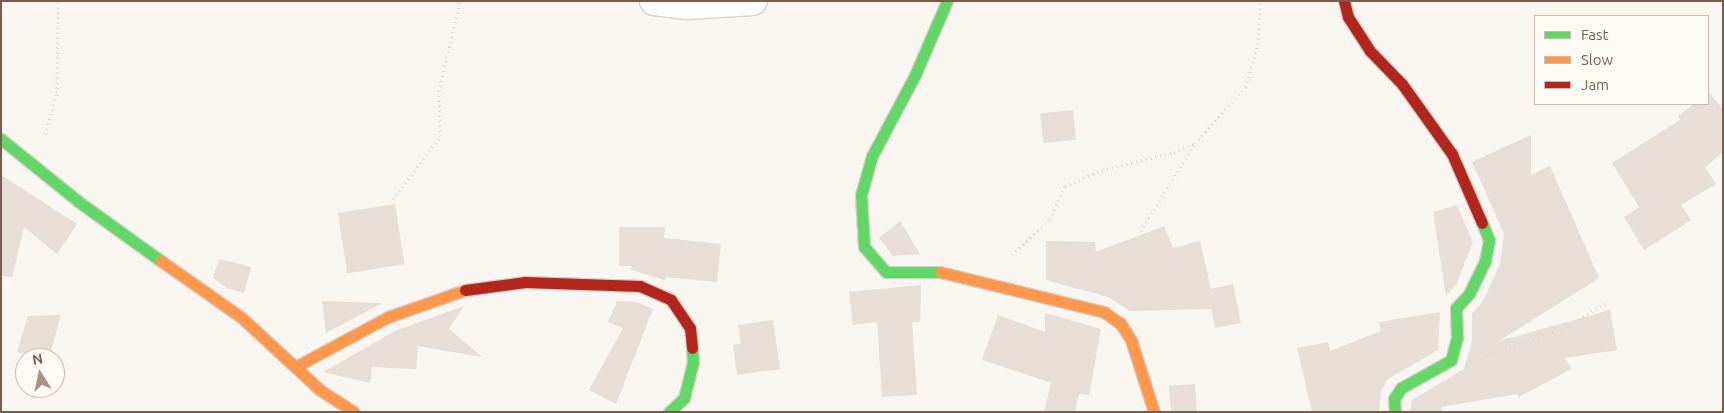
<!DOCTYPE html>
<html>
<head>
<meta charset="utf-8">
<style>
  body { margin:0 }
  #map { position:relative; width:1724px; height:413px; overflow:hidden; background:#f9f5f0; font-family:Ubuntu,sans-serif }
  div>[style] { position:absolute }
  .building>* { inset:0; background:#e6ded7; transform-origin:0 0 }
  .path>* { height:3px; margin-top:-1.5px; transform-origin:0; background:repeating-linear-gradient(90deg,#dcd5d0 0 1px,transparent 0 5px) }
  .roads { filter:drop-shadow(1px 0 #d7d1cb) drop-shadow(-1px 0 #d7d1cb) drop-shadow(0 1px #d7d1cb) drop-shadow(0 -1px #d7d1cb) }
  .street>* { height:28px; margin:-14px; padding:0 14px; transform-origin:14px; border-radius:14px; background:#fefefd }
  .fast>* { height:11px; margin:-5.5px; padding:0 5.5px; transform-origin:5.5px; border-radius:5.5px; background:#63d668 }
  .slow>* { height:11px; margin:-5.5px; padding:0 5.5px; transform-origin:5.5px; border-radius:5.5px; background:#ff974d }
  .jam>* { height:11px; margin:-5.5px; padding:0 5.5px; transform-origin:5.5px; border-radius:5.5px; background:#b3261e }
  span { translate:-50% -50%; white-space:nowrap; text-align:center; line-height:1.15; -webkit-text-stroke:5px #fffaf3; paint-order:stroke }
  .frame { position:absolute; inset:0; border:2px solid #7a5c4d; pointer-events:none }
  .legend { position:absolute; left:1534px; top:15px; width:175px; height:90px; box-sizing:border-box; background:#fffaf3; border:1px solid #cabbb1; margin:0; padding:6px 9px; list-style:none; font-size:15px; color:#7a5c4d }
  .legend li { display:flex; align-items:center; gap:10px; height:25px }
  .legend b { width:25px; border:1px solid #cabbb1 }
  .north { position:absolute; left:15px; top:348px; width:50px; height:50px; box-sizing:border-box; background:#fffaf3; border:1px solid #cabbb1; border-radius:50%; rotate:350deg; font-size:14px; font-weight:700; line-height:20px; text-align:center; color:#7a5c4d }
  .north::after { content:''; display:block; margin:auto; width:18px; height:22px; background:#a69286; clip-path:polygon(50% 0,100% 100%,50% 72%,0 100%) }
</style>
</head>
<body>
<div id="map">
  <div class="building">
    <div style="clip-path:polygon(1709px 92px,1723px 110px,1723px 152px,1705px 167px,1716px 184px,1681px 205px,1691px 220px,1644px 250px,1624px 217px,1639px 207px,1612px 163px,1680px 120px,1678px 116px,1694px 104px,1708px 104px)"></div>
    <div style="left:1073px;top:110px;width:30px;height:33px;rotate:84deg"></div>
    <div style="clip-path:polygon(1531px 135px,1531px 175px,1550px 166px,1599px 278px,1499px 341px,1610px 310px,1617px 350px,1565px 358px,1571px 369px,1519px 397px,1517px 394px,1441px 407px,1442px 412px,1410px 412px,1412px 400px,1464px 369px,1472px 341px,1472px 314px,1483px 301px,1500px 264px,1504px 234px,1472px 162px)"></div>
    <div style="clip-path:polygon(1px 175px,77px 224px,57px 254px,24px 227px,12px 277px,1px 276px)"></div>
    <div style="left:395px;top:204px;width:61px;height:58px;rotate:81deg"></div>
    <div style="clip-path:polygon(1457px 205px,1473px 242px,1456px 285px,1446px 296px,1433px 212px)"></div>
    <div style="clip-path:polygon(900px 221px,920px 254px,893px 256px,879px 238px)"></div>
    <div style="clip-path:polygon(1164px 226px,1173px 248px,1200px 241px,1211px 289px,1233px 284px,1241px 323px,1215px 328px,1211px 309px,1130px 311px,1108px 297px,1046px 280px,1046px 241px,1095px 242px,1096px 252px)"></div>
    <div style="clip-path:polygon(619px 227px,665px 227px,664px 238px,721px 244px,717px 282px,666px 277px,665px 280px,631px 270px,632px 266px,619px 266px)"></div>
    <div style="clip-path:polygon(219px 259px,251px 267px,244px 293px,227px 288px,213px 278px)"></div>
    <div style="clip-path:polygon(921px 285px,920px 322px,912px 322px,917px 395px,882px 397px,877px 322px,853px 325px,849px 292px)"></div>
    <div style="clip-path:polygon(322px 301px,382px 303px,326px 333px)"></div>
    <div style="clip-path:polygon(617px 301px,636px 302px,653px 309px,616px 404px,589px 390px,623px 328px,608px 322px)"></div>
    <div style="clip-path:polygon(464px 306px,449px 329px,482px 357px,418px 346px,416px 369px,372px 367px,370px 383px,323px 372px,395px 331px)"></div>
    <div style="clip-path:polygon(1440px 312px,1438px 350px,1388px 379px,1381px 391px,1379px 412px,1312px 412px,1297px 348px,1328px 342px,1330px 351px,1381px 331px,1379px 322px)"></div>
    <div style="clip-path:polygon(1045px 313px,1101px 329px,1089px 395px,1079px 394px,1075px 412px,1044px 412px,1051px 383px,982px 360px,998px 315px,1045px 332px)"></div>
    <div style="clip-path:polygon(61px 315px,49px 358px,17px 352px,28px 316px)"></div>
    <div style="clip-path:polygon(773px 320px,780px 369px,737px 375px,733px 345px,741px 344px,738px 325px)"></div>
    <div style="left:1195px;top:384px;width:28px;height:26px;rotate:86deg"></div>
  </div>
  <div class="path">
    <div style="left:45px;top:134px;width:43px;rotate:-73.7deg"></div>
    <div style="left:57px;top:93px;width:92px;rotate:-89.4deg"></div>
    <div style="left:393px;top:199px;width:79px;rotate:-53.3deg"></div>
    <div style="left:440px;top:136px;width:45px;rotate:-91.3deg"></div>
    <div style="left:439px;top:91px;width:92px;rotate:-76.9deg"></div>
    <div style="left:1141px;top:231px;width:103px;rotate:-58.5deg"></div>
    <div style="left:1012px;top:255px;width:52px;rotate:-43.5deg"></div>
    <div style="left:1050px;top:219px;width:36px;rotate:-66deg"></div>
    <div style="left:1065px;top:186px;width:40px;rotate:-23.4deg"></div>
    <div style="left:1102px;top:170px;width:74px;rotate:-14deg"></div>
    <div style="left:1174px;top:152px;width:23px;rotate:-23deg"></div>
    <div style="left:1195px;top:143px;width:76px;rotate:-47.7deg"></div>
    <div style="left:1246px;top:87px;width:45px;rotate:-74.4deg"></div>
    <div style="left:1258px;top:44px;width:43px;rotate:-87.3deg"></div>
    <div style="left:1486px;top:355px;width:79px;rotate:-19.1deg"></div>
    <div style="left:1561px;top:329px;width:54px;rotate:-29.9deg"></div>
  </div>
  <div class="roads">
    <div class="street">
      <div style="left:654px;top:1px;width:35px;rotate:7deg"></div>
      <div style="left:689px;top:5px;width:64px;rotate:-3.6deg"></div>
    </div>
    <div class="fast">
      <div style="left:1px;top:139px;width:100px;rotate:38.9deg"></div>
      <div style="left:79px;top:202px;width:101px;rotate:35.7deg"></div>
      <div style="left:940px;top:272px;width:54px;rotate:180deg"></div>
      <div style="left:886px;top:272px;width:33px;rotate:-131deg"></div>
      <div style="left:864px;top:247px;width:52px;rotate:-93.3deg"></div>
      <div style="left:861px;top:195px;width:41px;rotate:-74.2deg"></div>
      <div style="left:872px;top:156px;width:92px;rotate:-62deg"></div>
      <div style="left:915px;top:75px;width:81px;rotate:-66.6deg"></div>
      <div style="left:669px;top:412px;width:21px;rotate:-43deg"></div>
      <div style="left:684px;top:398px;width:36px;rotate:-76deg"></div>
      <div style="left:693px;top:363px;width:15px;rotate:-94deg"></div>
      <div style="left:1395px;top:412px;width:13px;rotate:-94deg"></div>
      <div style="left:1394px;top:399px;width:13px;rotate:-58deg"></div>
      <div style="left:1401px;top:388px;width:57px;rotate:-29.2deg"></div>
      <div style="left:1451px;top:360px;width:24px;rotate:-75deg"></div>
      <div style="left:1457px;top:337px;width:29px;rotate:-92deg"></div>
      <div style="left:1456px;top:308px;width:19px;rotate:-47deg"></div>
      <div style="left:1469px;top:294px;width:37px;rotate:-64deg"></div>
      <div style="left:1485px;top:261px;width:21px;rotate:-79deg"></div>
      <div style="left:1489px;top:240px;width:18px;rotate:-112deg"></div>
    </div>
    <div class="slow">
      <div style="left:161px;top:261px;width:99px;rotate:35.1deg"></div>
      <div style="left:242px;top:318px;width:106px;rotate:42.7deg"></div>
      <div style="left:320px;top:390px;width:40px;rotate:32.9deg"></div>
      <div style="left:940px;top:272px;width:169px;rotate:13.7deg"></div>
      <div style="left:1104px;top:312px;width:19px;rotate:35deg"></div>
      <div style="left:1120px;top:323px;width:20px;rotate:57deg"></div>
      <div style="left:1131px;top:340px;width:76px;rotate:72.3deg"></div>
      <div style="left:295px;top:367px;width:106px;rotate:-28.3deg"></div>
      <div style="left:388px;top:317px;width:82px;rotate:-19.3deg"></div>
    </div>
    <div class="jam">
      <div style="left:1344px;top:1px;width:16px;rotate:76deg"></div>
      <div style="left:1348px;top:17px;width:40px;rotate:57.1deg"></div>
      <div style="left:1370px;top:51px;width:46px;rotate:45.9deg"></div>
      <div style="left:1402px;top:84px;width:86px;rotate:54.5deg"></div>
      <div style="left:1452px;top:154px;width:75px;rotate:66.5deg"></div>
      <div style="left:465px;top:290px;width:61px;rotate:-7.6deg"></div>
      <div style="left:525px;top:282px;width:115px;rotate:2deg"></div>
      <div style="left:640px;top:286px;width:34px;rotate:24deg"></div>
      <div style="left:671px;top:300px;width:34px;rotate:56deg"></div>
      <div style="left:690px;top:328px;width:20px;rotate:84deg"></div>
    </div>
  </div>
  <div class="frame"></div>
  <ul class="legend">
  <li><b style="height:6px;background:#63d668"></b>Fast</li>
  <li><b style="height:6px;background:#ff974d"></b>Slow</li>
  <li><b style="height:6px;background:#b3261e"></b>Jam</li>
  </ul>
  <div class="north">N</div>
</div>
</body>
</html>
